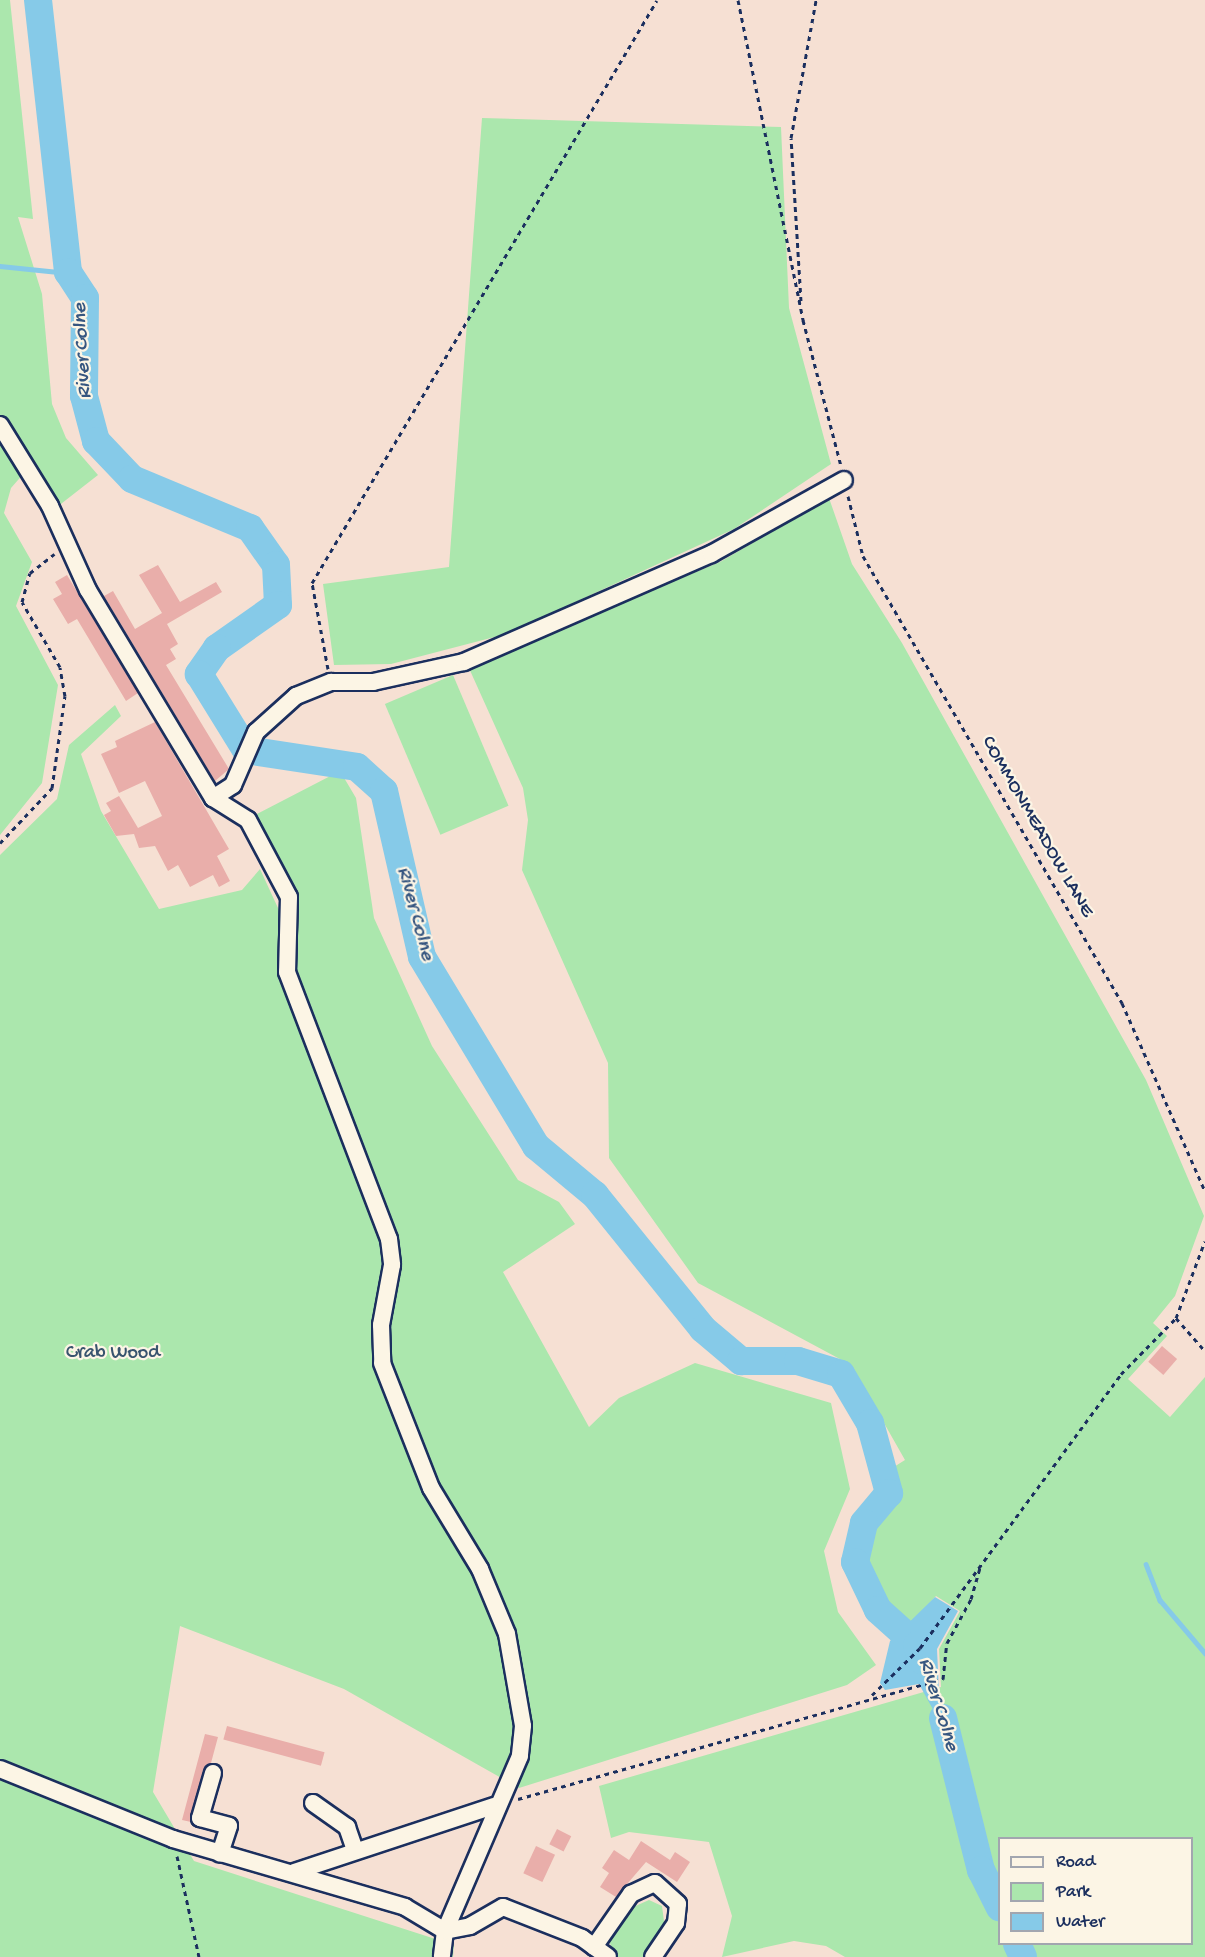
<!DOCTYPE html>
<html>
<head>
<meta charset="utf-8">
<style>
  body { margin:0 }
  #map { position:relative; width:1205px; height:1957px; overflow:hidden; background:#f6e0d3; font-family:"Gochi Hand",sans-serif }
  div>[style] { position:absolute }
  .green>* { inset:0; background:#abe7ad; transform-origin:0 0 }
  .water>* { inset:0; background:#86cae8 }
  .stream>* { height:4.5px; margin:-2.25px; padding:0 2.25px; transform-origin:2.25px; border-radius:2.25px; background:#86cae8 }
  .river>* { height:28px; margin:-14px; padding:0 14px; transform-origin:14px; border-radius:14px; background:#86cae8 }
  .building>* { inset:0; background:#e9aeaa; transform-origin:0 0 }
  .path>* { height:3px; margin-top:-1.5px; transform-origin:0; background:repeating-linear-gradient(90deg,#1b2f5e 0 4.5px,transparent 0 9px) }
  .roads { filter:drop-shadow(2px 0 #1b2f5e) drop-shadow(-2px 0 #1b2f5e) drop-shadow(0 2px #1b2f5e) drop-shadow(0 -2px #1b2f5e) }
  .minor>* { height:16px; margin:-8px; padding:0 8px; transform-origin:8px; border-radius:8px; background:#fcf5e5 }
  span { translate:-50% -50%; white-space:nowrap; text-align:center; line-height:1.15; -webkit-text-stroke:4.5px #fcf5e5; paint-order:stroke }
  .street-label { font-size:20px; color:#1b2f5e }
  .park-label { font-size:20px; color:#38546e }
  .water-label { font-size:21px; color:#365680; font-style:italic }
  .legend { position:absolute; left:998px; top:1837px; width:195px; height:108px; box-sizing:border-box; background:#fcf5e5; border:2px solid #a2a6af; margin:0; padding:8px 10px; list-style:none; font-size:18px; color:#1b2f5e }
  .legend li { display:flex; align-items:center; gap:12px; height:30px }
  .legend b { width:30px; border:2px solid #a2a6af }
</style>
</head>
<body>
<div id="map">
  <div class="green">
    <div style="clip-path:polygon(0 0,10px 0,33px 219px,18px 217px,42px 294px,52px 404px,66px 438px,98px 475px,57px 507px,29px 455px,0 417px)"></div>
    <div style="clip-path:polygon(482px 118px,781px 127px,789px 308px,831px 464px,734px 529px,506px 634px,391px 664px,334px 665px,323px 584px,449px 567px)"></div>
    <div style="clip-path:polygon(0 436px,25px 472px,11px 488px,4px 513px,32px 562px,16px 606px,58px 685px,42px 783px,0 835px)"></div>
    <div style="clip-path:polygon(evenodd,829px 498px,852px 564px,902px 643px,1146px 1080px,1204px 1216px,1175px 1296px,1153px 1323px,1167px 1336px,1128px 1379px,1170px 1417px,1205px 1377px,1205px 1957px,845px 1957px,826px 1946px,794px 1941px,722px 1957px,732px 1916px,709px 1842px,629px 1832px,611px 1838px,599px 1786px,941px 1687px,939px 1649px,960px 1611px,936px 1596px,907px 1627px,886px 1608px,860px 1561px,869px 1526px,894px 1498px,889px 1470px,905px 1460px,851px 1365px,698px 1283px,609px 1158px,608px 1063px,522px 870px,528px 820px,523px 788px,468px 666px,720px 562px,829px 498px,1000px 1838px,1192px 1838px,1192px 1944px,1000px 1944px,1000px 1838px)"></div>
    <div style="left:453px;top:675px;width:142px;height:74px;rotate:67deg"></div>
    <div style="clip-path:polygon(115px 705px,121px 716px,81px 754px,101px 811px,159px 909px,242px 890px,260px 869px,284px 921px,286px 878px,255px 815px,340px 771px,356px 798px,374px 918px,432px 1046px,518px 1180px,559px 1202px,575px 1224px,503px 1272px,589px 1427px,619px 1398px,695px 1363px,831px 1403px,850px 1489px,824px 1551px,838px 1612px,876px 1665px,847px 1685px,519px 1788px,344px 1689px,180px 1626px,153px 1792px,194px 1861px,454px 1945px,453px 1957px,0 1957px,0 855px,57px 799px,69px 745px)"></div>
    <div style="clip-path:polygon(649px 1900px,662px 1906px,665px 1929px,645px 1957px,616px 1957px,609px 1941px,631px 1908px)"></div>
  </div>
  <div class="water">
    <div style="clip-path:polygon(935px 1597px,958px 1611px,937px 1649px,939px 1692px,960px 1750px,949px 1758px,941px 1747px,941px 1724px,919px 1684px,885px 1690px,880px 1683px,890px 1641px)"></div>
  </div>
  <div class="stream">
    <div style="left:0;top:266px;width:68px;rotate:5.9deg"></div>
    <div style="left:1146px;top:1564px;width:39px;rotate:69deg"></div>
    <div style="left:1160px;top:1600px;width:70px;rotate:49.7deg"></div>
  </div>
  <div class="river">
    <div style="left:38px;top:0;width:274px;rotate:83.7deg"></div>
    <div style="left:68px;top:272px;width:31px;rotate:57deg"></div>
    <div style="left:85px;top:298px;width:98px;rotate:90.6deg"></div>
    <div style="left:84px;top:396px;width:47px;rotate:75.1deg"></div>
    <div style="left:96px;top:441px;width:52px;rotate:46.5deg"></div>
    <div style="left:132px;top:479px;width:128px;rotate:22.6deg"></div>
    <div style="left:250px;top:528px;width:45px;rotate:54.9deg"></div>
    <div style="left:276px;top:565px;width:40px;rotate:87.1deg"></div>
    <div style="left:278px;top:605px;width:75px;rotate:144.8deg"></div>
    <div style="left:217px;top:648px;width:32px;rotate:125deg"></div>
    <div style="left:199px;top:674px;width:89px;rotate:58.3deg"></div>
    <div style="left:246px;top:750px;width:112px;rotate:8.7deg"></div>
    <div style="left:357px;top:767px;width:36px;rotate:42deg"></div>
    <div style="left:384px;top:791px;width:170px;rotate:77.1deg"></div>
    <div style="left:422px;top:957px;width:221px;rotate:58.9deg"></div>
    <div style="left:536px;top:1146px;width:77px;rotate:39.7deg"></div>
    <div style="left:595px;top:1195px;width:172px;rotate:51.1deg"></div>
    <div style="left:703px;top:1329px;width:50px;rotate:40.1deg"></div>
    <div style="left:741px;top:1361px;width:57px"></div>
    <div style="left:798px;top:1361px;width:45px;rotate:16.8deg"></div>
    <div style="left:841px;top:1374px;width:57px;rotate:59.4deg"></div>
    <div style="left:870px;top:1423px;width:73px;rotate:74.8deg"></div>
    <div style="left:889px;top:1493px;width:39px;rotate:130deg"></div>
    <div style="left:864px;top:1523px;width:40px;rotate:103deg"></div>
    <div style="left:855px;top:1562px;width:53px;rotate:64.4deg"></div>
    <div style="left:878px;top:1610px;width:52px;rotate:41.9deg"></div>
    <div style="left:917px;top:1645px;width:16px;rotate:72deg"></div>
    <div style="left:943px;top:1718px;width:157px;rotate:76deg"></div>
    <div style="left:981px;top:1870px;width:42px;rotate:63.4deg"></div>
    <div style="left:1017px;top:1944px;width:14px;rotate:65deg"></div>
  </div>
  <div class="building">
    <div style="clip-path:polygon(158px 565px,180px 602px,216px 582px,222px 592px,167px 624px,178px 644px,170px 649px,176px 659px,166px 665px,229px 769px,215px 781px,104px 596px,113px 591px,135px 629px,162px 613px,139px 575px)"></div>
    <div style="clip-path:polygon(67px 575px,138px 693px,126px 701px,77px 619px,68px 624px,53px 599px,62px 594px,55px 582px)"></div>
    <div style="clip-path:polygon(155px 722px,229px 849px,217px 856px,230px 881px,219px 887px,213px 875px,190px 887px,178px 865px,168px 871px,155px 846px,139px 848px,134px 834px,116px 836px,104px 815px,111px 811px,106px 803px,119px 796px,138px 828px,162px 816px,145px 781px,119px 793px,101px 754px,117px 747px,115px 741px)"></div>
    <div style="left:1162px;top:1346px;width:20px;height:21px;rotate:41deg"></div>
    <div style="left:227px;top:1726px;width:101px;height:14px;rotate:15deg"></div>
    <div style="clip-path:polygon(205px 1734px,218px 1737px,211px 1763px,203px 1770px,191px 1822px,182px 1820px)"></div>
    <div style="left:557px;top:1829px;width:16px;height:17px;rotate:27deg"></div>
    <div style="clip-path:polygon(641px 1841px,670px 1860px,675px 1852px,690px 1862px,677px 1882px,646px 1862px,616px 1897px,600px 1887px,609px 1873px,602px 1868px,614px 1850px,629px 1860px)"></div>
    <div style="left:536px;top:1846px;width:21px;height:30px;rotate:25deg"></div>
  </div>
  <div class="path">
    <div style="left:738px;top:0;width:327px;rotate:78.5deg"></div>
    <div style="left:803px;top:320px;width:151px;rotate:75.4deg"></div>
    <div style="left:801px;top:301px;width:163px;rotate:-93.5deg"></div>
    <div style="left:791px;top:138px;width:140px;rotate:-79.7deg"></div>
    <div style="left:848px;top:496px;width:62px;rotate:76deg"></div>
    <div style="left:863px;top:556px;width:517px;rotate:59.91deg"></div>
    <div style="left:1122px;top:1003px;width:206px;rotate:66.2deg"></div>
    <div style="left:328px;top:669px;width:87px;rotate:-100.5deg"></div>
    <div style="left:312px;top:583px;width:677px;rotate:-59.38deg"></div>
    <div style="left:0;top:843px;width:76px;rotate:-46.6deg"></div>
    <div style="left:52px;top:788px;width:93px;rotate:-82deg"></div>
    <div style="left:65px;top:696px;width:29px;rotate:-100deg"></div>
    <div style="left:60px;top:667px;width:75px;rotate:-120.3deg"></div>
    <div style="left:22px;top:602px;width:30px;rotate:-75deg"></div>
    <div style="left:30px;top:573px;width:31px;rotate:-38deg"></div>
    <div style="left:1176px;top:1318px;width:44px;rotate:48.7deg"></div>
    <div style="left:872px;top:1695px;width:67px;rotate:-44.4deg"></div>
    <div style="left:920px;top:1648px;width:340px;rotate:-53.7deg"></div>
    <div style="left:1121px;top:1374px;width:78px;rotate:-45.5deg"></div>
    <div style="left:1176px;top:1318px;width:82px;rotate:-69.4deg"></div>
    <div style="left:518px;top:1799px;width:442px;rotate:-15.8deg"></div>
    <div style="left:943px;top:1679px;width:36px;rotate:-84deg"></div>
    <div style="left:947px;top:1643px;width:50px;rotate:-61.4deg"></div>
    <div style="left:971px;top:1599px;width:35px;rotate:-74deg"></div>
    <div style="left:177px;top:1856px;width:103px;rotate:77.7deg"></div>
  </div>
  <div class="roads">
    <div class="minor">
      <div style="left:0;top:425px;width:95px;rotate:58.3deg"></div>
      <div style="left:50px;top:506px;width:92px;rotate:65.7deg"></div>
      <div style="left:88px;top:590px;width:243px;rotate:59deg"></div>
      <div style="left:213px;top:798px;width:41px;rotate:32.2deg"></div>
      <div style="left:248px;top:820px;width:87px;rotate:62deg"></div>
      <div style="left:289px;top:897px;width:75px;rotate:91.5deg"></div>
      <div style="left:287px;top:972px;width:286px;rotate:69.1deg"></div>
      <div style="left:389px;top:1239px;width:26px;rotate:83deg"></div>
      <div style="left:392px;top:1265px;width:61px;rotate:100.4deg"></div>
      <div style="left:381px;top:1325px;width:38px;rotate:88deg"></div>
      <div style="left:382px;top:1363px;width:134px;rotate:68.6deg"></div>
      <div style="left:431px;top:1488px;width:95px;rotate:58.8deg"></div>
      <div style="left:480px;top:1569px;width:70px;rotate:67.4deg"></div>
      <div style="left:507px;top:1634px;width:93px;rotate:80.1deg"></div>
      <div style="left:523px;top:1726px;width:30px;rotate:96deg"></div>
      <div style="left:520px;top:1756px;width:190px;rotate:113.2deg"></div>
      <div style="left:445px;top:1931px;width:26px;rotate:97deg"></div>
      <div style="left:213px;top:798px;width:24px;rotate:-33deg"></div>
      <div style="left:233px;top:785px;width:58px;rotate:-66.5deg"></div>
      <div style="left:256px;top:732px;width:54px;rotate:-42deg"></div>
      <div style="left:296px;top:696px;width:38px;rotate:-22deg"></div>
      <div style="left:331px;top:682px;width:42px"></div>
      <div style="left:373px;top:682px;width:93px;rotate:-12.4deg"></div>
      <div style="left:464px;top:662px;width:270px;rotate:-23.6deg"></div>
      <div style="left:711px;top:554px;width:152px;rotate:-29.1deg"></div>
      <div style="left:0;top:1769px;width:187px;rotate:22deg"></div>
      <div style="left:173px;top:1839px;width:242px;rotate:16.3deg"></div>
      <div style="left:405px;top:1907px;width:47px;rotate:31deg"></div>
      <div style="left:445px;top:1931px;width:25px;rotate:-11deg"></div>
      <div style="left:470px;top:1926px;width:38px;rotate:-30deg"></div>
      <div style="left:503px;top:1907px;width:85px;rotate:21.4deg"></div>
      <div style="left:582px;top:1938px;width:32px;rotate:36deg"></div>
      <div style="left:213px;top:1773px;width:47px;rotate:106.1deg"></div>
      <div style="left:200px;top:1818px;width:30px;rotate:15deg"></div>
      <div style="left:229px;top:1826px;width:29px;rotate:108deg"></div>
      <div style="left:313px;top:1803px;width:42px;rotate:35.2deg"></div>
      <div style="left:347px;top:1827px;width:24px;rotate:71deg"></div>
      <div style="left:294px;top:1872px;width:211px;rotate:-18.3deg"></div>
      <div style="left:594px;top:1947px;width:65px;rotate:-55.1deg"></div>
      <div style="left:631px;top:1894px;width:26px;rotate:-25deg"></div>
      <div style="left:655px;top:1883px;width:31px;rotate:42deg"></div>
      <div style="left:678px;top:1904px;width:19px;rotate:96deg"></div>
      <div style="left:676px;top:1923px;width:41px;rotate:124.1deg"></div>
    </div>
  </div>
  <div class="street-label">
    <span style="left:1037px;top:827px;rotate:60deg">COMMONMEADOW LANE</span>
  </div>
  <div class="park-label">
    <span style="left:113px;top:1353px">Crab Wood</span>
  </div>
  <div class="water-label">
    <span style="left:84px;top:351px;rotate:-93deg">River Colne</span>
    <span style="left:414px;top:914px;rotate:75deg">River Colne</span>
    <span style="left:937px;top:1705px;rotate:73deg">River Colne</span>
  </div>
  <ul class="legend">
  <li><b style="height:8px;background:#fcf5e5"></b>Road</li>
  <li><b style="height:16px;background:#abe7ad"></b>Park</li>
  <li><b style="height:16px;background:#86cae8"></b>Water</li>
  </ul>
</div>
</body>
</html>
